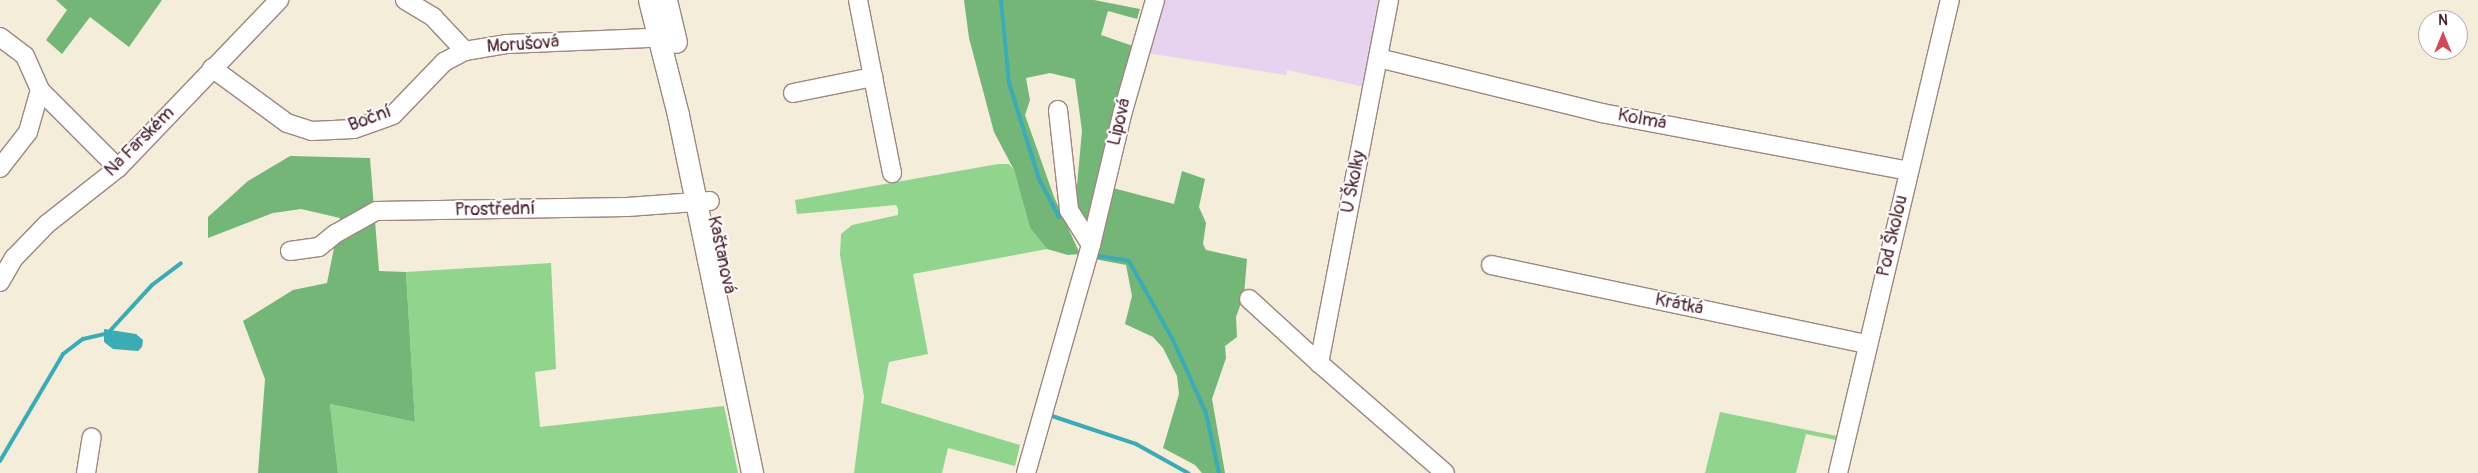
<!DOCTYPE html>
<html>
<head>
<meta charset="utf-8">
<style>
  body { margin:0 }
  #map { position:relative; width:2478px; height:473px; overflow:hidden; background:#f3edd9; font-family:Pangolin,sans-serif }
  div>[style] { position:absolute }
  .built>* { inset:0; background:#e7d2ef }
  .green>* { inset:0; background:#90d48d }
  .forest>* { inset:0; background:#74b678 }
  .water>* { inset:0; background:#3babb6 }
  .stream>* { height:4px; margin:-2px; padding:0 2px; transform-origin:2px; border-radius:2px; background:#3babb6 }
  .roads { filter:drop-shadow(1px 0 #9e8682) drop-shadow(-1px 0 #9e8682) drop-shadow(0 1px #9e8682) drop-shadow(0 -1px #9e8682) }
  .minor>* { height:18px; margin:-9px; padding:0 9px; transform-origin:9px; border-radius:9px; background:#fff }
  .major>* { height:21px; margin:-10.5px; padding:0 10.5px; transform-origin:10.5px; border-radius:10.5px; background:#fff }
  span { translate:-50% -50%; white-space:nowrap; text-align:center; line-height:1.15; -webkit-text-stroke:4px #fff; paint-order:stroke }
  .street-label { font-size:18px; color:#4a1f2b }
  .north { position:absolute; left:2418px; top:10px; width:50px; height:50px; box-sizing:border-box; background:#fff; border:1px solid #b7a5aa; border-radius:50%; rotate:0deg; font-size:14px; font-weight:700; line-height:20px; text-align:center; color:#4a1f2b }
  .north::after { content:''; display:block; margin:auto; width:18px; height:22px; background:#d1495b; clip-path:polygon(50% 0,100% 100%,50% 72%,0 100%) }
</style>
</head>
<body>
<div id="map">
  <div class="built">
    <div style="clip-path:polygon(1162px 0,1382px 0,1365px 87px,1287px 70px,1286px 75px,1147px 53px)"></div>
  </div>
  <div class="green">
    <div style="clip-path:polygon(998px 164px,1009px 164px,1014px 170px,1030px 228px,1047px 249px,913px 274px,928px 354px,889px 362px,881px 403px,1020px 445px,1015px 466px,948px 448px,942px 473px,854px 473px,864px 397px,840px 255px,841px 234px,852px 225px,898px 215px,898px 209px,896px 205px,797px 214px,795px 200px)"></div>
    <div style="clip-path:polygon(551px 263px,556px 369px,535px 372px,540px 427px,724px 406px,738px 473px,338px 473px,330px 404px,415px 422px,406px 272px)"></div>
    <div style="clip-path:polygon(1720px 412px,1842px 437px,1841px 441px,1806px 434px,1796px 473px,1705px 473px)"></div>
  </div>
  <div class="forest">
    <div style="clip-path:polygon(56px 0,162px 0,129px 47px,90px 17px,62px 54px,46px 40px,67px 10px)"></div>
    <div style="clip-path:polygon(964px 0,1094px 0,1140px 9px,1137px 19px,1108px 11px,1101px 35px,1133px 46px,1088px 233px,1075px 207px,1082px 131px,1075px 79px,1050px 73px,1026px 78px,1030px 100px,1025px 115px,1054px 197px,1080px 254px,1068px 255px,1047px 249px,1030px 228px,1014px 170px,994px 132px,969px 38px)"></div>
    <div style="clip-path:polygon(290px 156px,370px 158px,379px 271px,406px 272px,415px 422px,330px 404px,338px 473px,258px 473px,265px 379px,243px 321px,293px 290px,327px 283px,340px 218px,301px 209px,273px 213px,208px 238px,208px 217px,248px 181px)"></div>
    <div style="clip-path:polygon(1182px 171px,1205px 179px,1199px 207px,1206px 223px,1203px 244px,1206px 250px,1247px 259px,1244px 295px,1236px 317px,1237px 337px,1225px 346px,1226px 358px,1212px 399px,1225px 473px,1202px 473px,1195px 465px,1163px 448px,1179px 394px,1177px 376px,1163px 348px,1153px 337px,1125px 324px,1132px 296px,1126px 265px,1089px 258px,1109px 187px,1174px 204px)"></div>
  </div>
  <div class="water">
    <div style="clip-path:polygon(104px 329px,136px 334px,143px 340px,142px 347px,138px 351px,113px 349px,104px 342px)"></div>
  </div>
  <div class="stream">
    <div style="left:1001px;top:0;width:83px;rotate:84.5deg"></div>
    <div style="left:1009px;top:83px;width:101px;rotate:72.6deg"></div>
    <div style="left:1039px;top:179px;width:43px;rotate:62.2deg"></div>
    <div style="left:1098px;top:256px;width:31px;rotate:9deg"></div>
    <div style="left:1129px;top:261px;width:90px;rotate:60.9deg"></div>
    <div style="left:1173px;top:340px;width:80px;rotate:65.7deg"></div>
    <div style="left:1206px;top:413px;width:61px;rotate:77.8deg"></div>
    <div style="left:1052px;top:416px;width:89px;rotate:18.4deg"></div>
    <div style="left:1136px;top:444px;width:60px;rotate:29.1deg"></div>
    <div style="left:0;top:461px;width:124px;rotate:-59.5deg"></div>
    <div style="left:63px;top:354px;width:25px;rotate:-37deg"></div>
    <div style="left:83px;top:339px;width:26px;rotate:-13deg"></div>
    <div style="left:108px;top:333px;width:65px;rotate:-47.5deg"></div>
    <div style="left:152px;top:285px;width:36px;rotate:-37deg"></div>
  </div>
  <div class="roads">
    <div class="minor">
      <div style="left:405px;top:0;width:33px;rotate:31deg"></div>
      <div style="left:433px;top:17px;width:47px;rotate:46.7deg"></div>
      <div style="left:465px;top:51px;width:43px;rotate:-9.5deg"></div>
      <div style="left:507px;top:44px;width:165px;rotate:-2.4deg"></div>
      <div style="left:858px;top:0;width:78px;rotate:79deg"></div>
      <div style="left:1389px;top:0;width:370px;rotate:100.9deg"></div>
      <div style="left:1319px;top:363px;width:167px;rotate:41.1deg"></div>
      <div style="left:0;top:37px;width:31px;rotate:37deg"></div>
      <div style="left:25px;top:56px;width:37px;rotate:66deg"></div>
      <div style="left:40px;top:90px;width:110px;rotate:45deg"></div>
      <div style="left:1378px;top:58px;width:231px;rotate:13.8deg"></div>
      <div style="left:1602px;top:113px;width:311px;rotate:10.7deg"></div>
      <div style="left:212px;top:68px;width:93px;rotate:36.3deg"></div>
      <div style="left:287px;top:123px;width:26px;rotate:18deg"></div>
      <div style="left:312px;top:131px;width:42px;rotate:-2.7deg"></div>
      <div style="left:354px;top:129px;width:41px;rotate:-19.7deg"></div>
      <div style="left:393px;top:115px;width:74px;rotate:-46.1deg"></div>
      <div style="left:444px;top:62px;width:24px;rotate:-28deg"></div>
      <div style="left:793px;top:93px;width:82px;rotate:-11.3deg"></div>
      <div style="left:873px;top:77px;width:98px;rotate:78.8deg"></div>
      <div style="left:1058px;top:110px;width:101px;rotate:83.7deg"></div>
      <div style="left:1069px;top:210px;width:41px;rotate:57.8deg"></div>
      <div style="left:0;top:168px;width:46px;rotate:-52.1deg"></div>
      <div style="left:28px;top:132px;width:44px;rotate:-74.1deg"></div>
      <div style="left:290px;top:251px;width:29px;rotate:-8deg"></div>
      <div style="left:319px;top:247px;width:21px;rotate:-39deg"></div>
      <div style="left:335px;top:234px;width:47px;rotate:-29.3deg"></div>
      <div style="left:376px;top:211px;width:251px;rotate:-0.9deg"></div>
      <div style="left:627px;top:207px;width:83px;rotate:-4.1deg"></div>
      <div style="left:1491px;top:265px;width:384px;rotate:11.9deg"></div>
      <div style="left:0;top:282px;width:28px;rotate:-60deg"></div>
      <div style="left:14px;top:258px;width:47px;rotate:-45.9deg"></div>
      <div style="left:47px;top:224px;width:90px;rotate:-38.3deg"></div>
      <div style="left:118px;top:168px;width:233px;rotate:-46.2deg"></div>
      <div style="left:1249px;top:299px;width:95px;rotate:42.4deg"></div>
      <div style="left:86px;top:473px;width:36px;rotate:-81deg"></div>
      <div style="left:1026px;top:473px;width:237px;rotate:-74.1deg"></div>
      <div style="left:1091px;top:245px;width:138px;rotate:-76.6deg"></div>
      <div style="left:1123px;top:111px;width:116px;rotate:-73.9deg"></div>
      <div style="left:1838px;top:473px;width:486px;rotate:-76.7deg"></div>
    </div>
    <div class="major">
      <div style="left:649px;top:0;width:119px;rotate:75.8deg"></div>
      <div style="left:678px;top:115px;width:366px;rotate:78.3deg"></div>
      <div style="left:666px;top:0;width:43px;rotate:76.6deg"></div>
    </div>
  </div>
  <div class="street-label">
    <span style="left:523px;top:45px;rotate:-4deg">Morušová</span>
    <span style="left:370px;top:119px;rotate:-20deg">Boční</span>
    <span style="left:1642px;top:120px;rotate:11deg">Kolmá</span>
    <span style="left:1120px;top:122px;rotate:-76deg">Lipová</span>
    <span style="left:140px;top:142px;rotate:-45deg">Na Farském</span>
    <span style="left:1354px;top:182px;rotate:-79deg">U Školky</span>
    <span style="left:495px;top:210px;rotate:-1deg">Prostřední</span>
    <span style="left:1893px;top:236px;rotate:-77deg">Pod Školou</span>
    <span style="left:721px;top:255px;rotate:78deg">Kaštanová</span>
    <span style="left:1679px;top:305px;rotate:12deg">Krátká</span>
  </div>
  <div class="north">N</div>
</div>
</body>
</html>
